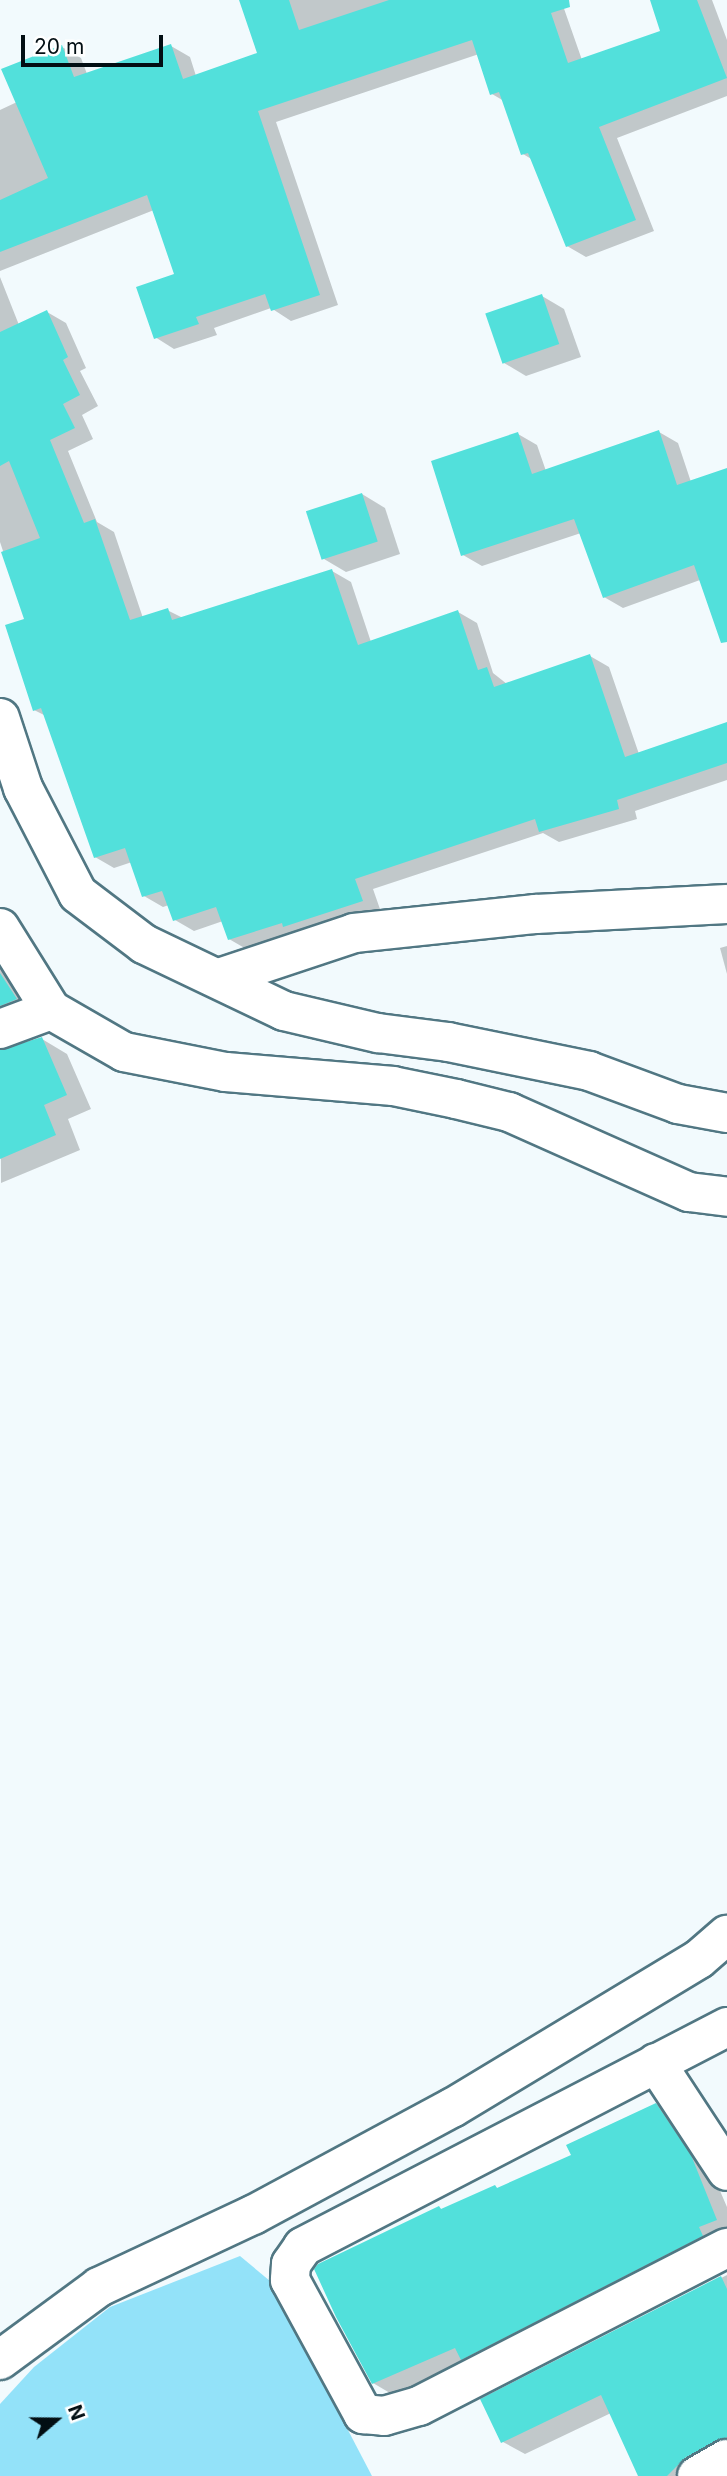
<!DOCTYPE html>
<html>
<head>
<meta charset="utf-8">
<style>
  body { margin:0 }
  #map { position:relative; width:727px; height:2476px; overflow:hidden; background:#f2fafd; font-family:Inter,sans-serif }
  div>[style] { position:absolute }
  .green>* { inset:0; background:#93e2f9 }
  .shadow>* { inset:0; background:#0003 }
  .building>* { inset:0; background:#52e0db; transform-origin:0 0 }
  .roads { filter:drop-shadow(2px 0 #517783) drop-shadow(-2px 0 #517783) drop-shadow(0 2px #517783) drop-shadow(0 -2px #517783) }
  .minor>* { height:38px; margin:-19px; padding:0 19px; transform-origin:19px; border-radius:19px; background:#fff }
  span { translate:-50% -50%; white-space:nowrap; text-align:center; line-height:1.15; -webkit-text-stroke:5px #fff; paint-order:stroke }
  .north { position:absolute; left:21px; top:2385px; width:70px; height:70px; -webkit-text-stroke:5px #fff; paint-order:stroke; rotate:70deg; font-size:19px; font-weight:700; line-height:28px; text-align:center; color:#020e13 }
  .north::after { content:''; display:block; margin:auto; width:24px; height:32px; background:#020e13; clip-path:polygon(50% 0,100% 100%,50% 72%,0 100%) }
  .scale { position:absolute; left:21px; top:35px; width:142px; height:32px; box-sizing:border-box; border:4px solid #020e13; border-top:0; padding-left:9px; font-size:21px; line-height:24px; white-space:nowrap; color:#020e13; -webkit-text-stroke:5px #fff; paint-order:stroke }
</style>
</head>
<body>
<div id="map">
  <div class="green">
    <div style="clip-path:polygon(240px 2256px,270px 2281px,372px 2476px,0 2476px,0 2404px,34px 2367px,110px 2307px)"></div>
  </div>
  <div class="shadow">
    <div style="clip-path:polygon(259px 0,561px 0,582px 60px,663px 33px,651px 0,712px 0,727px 40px,727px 96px,617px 138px,654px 231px,586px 257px,567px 246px,533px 160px,523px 154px,504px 101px,492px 94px,479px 54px,276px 122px,338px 305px,291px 321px,271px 308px,214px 328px,217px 335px,174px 349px,155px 337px,176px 275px,154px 210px,0 271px,0 110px,17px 102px,62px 47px,81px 58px,87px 74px,171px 46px,190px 57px,196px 76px,259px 54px)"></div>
    <div style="clip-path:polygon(0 277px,19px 325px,47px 312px,66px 323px,86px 368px,80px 371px,98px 406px,82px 415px,93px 439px,68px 451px,97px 522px,114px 532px,143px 618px,167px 610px,183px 618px,332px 571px,351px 582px,371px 642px,458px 612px,477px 623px,493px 673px,507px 684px,590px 656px,609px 667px,639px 754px,727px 724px,727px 780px,635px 811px,637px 819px,559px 842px,543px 833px,373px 889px,381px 912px,248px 950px,229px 939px,223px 921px,194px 931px,175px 920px,169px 905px,163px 907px,144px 896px,132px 862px,114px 868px,95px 857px,46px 716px,34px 710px,26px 620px,0 542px)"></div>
    <div style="clip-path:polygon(542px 296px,564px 309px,581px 357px,526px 376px,504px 363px)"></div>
    <div style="clip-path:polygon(659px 432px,678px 443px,691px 482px,727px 470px,727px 635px,700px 580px,623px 608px,604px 597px,581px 533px,482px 566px,463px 555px,518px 434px,537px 445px,546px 471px)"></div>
    <div style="clip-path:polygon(362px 494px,385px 508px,400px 554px,346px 572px,324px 559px)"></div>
    <div style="clip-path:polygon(727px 946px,727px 974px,720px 948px)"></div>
    <div style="clip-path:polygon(0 953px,41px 1014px,8px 1029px,5px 1050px,42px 1039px,67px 1054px,91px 1109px,68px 1119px,80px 1150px,1px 1183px)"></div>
    <div style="clip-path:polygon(656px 2104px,678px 2117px,711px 2170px,727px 2207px,727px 2248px,395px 2396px,373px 2383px,439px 2208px,443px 2210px,495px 2187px,499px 2189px,573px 2156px)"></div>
    <div style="clip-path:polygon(727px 2275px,727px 2462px,702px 2476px,639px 2476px,611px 2413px,525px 2454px,503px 2442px,483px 2400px)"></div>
  </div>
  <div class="building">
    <div style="clip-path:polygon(239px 0,289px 0,299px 30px,389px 0,569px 0,570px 7px,551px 13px,568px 63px,660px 31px,650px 0,697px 0,727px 78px,599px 127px,636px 220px,566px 247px,528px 153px,521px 155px,499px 92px,490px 95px,472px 40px,258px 111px,320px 295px,271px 311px,265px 294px,196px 317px,199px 324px,154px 339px,136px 287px,174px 274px,147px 195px,0 252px,0 200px,48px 178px,1px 69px,62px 45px,74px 77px,171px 44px,183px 79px,257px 53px)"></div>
    <div style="left:542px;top:294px;width:53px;height:60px;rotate:71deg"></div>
    <div style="clip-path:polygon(47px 310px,68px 357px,63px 360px,80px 395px,63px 404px,75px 428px,50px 440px,84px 523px,95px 519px,130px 620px,168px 608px,172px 620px,332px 569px,358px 645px,458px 610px,478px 670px,487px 667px,494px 687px,590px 654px,625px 757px,727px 722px,727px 763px,617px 800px,619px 809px,539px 832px,535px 819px,355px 879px,363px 901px,283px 927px,282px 923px,228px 940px,216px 907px,173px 921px,162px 891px,142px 897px,125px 848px,94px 858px,41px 708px,33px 711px,5px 625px,24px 619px,1px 552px,40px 538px,9px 461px,0 466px,0 332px)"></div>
    <div style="clip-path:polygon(659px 430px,677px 485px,727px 468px,727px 642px,721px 643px,694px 565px,603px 598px,574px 519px,461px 556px,431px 461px,518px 432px,532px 474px)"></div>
    <div style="left:362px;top:493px;width:51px;height:59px;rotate:72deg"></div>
    <div style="clip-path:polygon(0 973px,17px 999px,0 1006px)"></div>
    <div style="clip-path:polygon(42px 1037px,67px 1095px,44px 1105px,56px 1135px,0 1159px,0 1050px)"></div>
    <div style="clip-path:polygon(656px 2103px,691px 2155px,717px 2220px,699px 2227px,703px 2236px,461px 2360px,455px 2348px,372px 2384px,336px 2317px,314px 2269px,318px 2264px,439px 2206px,441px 2209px,495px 2185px,497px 2188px,571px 2155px,566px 2145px)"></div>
    <div style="clip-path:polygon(721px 2276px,727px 2289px,727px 2437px,686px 2457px,667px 2476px,638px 2476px,601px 2395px,501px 2443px,480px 2399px)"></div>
  </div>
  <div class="roads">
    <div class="minor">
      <div style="left:0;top:718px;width:74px;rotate:71.8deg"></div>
      <div style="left:23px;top:788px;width:119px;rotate:62.6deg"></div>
      <div style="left:78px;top:894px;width:83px;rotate:37.1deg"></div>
      <div style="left:144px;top:944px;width:155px;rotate:25.6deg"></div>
      <div style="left:284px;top:1011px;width:97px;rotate:13.2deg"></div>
      <div style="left:378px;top:1033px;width:71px;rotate:7.3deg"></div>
      <div style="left:448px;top:1042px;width:144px;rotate:11.6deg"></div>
      <div style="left:589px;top:1071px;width:95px;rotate:20.3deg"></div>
      <div style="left:678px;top:1104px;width:50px;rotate:10.4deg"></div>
      <div style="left:0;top:928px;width:97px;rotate:58.1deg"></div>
      <div style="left:51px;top:1010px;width:84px;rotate:29.9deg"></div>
      <div style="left:124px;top:1052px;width:104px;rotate:11.1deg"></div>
      <div style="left:226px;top:1072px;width:168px;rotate:4.8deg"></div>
      <div style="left:393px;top:1086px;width:64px;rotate:11.7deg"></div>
      <div style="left:456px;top:1099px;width:55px;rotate:13.8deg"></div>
      <div style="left:509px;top:1112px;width:197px;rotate:24deg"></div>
      <div style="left:689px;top:1192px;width:38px;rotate:7deg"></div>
      <div style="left:219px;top:978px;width:142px;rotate:-18.4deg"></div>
      <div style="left:354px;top:933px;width:183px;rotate:-6deg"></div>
      <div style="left:536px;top:914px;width:191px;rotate:-3deg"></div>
      <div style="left:0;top:1029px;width:54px;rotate:-20.4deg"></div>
      <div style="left:727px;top:2027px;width:478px;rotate:152.6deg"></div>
      <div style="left:303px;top:2247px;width:21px;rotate:125deg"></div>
      <div style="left:291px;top:2264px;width:16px;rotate:94deg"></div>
      <div style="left:290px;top:2280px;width:153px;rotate:61.4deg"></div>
      <div style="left:363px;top:2414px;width:21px;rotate:5deg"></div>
      <div style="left:384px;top:2416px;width:36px;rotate:-16deg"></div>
      <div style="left:419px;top:2406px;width:346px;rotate:-27.2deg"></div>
      <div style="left:656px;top:2063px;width:129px;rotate:56.7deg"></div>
      <div style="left:0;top:2360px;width:123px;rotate:-36.4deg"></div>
      <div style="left:99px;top:2287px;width:170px;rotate:-25.1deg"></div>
      <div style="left:253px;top:2215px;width:226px;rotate:-28.3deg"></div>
      <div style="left:452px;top:2108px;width:288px;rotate:-31.1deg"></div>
      <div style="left:699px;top:1959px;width:37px;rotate:-41deg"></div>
      <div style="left:697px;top:2476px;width:34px;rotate:-30deg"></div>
    </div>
  </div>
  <div class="north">N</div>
  <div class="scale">20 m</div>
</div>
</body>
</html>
